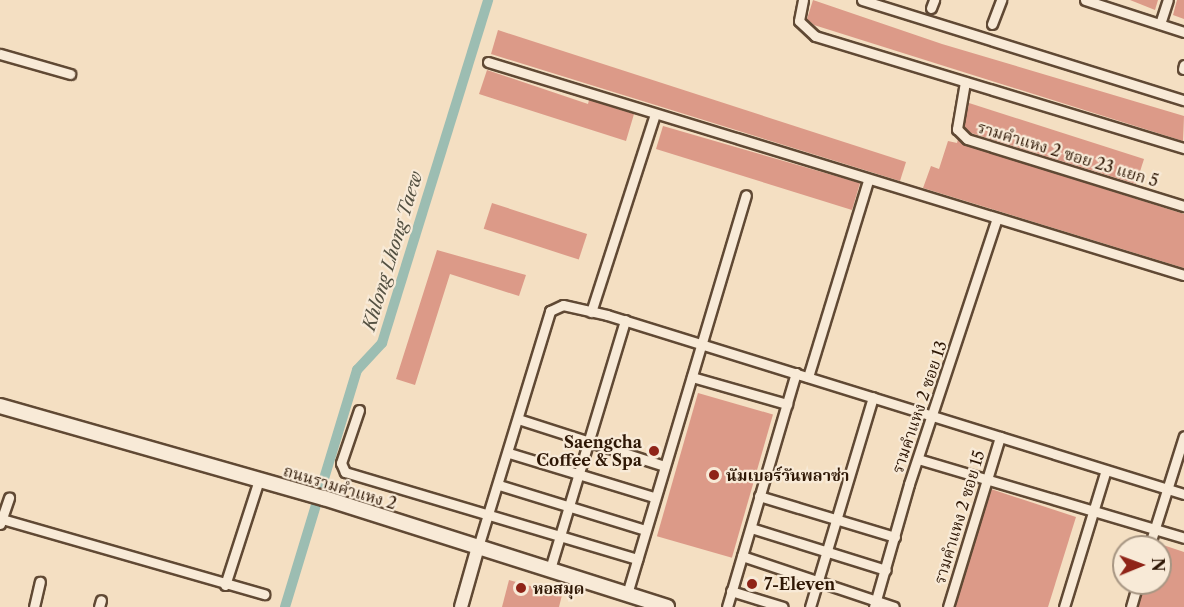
<!DOCTYPE html>
<html>
<head>
<meta charset="utf-8">
<style>
  body { margin:0 }
  #map { position:relative; width:1184px; height:607px; overflow:hidden; background:#f4dfc2; font-family:"Libre Caslon Text","Noto Serif Thai",serif }
  div>[style] { position:absolute }
  .canal>* { height:10px; margin:-5px; padding:0 5px; transform-origin:5px; border-radius:5px; background:#9cbdb2 }
  .building>* { inset:0; background:#dc9a88; transform-origin:0 0 }
  .roads { filter:drop-shadow(2px 0 #604934) drop-shadow(-2px 0 #604934) drop-shadow(0 2px #604934) drop-shadow(0 -2px #604934) }
  .minor>* { height:9px; margin:-4.5px; padding:0 4.5px; transform-origin:4.5px; border-radius:4.5px; background:#f8ead7 }
  .tertiary>* { height:12px; margin:-6px; padding:0 6px; transform-origin:6px; border-radius:6px; background:#f8ead7 }
  .secondary>* { height:14px; margin:-7px; padding:0 7px; transform-origin:7px; border-radius:7px; background:#f8ead7 }
  .dots>* { width:16px; height:16px; translate:-50% -50%; box-sizing:border-box; border:3px solid #f8ead7; border-radius:50% }
  span { translate:-50% -50%; white-space:nowrap; text-align:center; line-height:1.15; -webkit-text-stroke:4.5px #f8ead7; paint-order:stroke }
  .street-label { font-size:16px; color:#2e1705 }
  .poi-label { font-size:16px; color:#2e1705; font-weight:700 }
  .right { translate:-100% -50%; text-align:right }
  .left { translate:0 -50%; text-align:left }
  .water-label { font-size:18px; color:#545142; font-style:italic }
  .north { position:absolute; left:1112px; top:535px; width:60px; height:60px; box-sizing:border-box; background:#f8ead7; border:2px solid #a79683; border-radius:50%; rotate:89deg; font-size:16px; font-weight:700; line-height:24px; text-align:center; color:#2e1705 }
  .north::after { content:''; display:block; margin:auto; width:21px; height:27px; background:#8f2418; clip-path:polygon(50% 0,100% 100%,50% 72%,0 100%) }
</style>
</head>
<body>
<div id="map">
  <div class="canal">
    <div style="left:285px;top:607px;width:248px;rotate:-73.1deg"></div>
    <div style="left:357px;top:370px;width:37px;rotate:-47deg"></div>
    <div style="left:382px;top:343px;width:359px;rotate:-72.8deg"></div>
  </div>
  <div class="building">
    <div style="clip-path:polygon(813px 0,942px 44px,1184px 116px,1183px 141px,814px 25px,807px 19px)"></div>
    <div style="clip-path:polygon(1130px 0,1158px 0,1155px 10px)"></div>
    <div style="clip-path:polygon(1177px 0,1184px 0,1184px 19px,1173px 15px)"></div>
    <div style="clip-path:polygon(498px 30px,906px 162px,900px 181px,491px 54px)"></div>
    <div style="clip-path:polygon(487px 70px,588px 104px,589px 100px,634px 114px,626px 141px,479px 94px)"></div>
    <div style="clip-path:polygon(969px 103px,1144px 159px,1136px 184px,971px 133px,964px 127px)"></div>
    <div style="clip-path:polygon(663px 126px,860px 183px,852px 210px,656px 149px)"></div>
    <div style="clip-path:polygon(958px 139px,965px 145px,1184px 214px,1184px 268px,923px 188px,931px 166px,939px 169px,948px 141px,957px 143px)"></div>
    <div style="left:492px;top:203px;width:100px;height:27px;rotate:18deg"></div>
    <div style="clip-path:polygon(437px 250px,526px 275px,519px 296px,450px 274px,415px 385px,396px 379px)"></div>
    <div style="left:698px;top:393px;width:78px;height:149px;rotate:16deg"></div>
    <div style="clip-path:polygon(991px 489px,1076px 517px,1048px 607px,955px 607px)"></div>
    <div style="clip-path:polygon(1160px 544px,1184px 552px,1184px 607px,1138px 607px,1145px 583px,1160px 583px)"></div>
    <div style="clip-path:polygon(509px 580px,562px 595px,559px 607px,502px 607px)"></div>
  </div>
  <div class="roads">
    <div class="minor">
      <div style="left:803px;top:0;width:21px;rotate:101deg"></div>
      <div style="left:799px;top:21px;width:22px;rotate:43deg"></div>
      <div style="left:815px;top:36px;width:386px;rotate:16.9deg"></div>
      <div style="left:862px;top:0;width:337px;rotate:17.3deg"></div>
      <div style="left:1085px;top:0;width:104px;rotate:17.9deg"></div>
      <div style="left:931px;top:8px;width:9px;rotate:-69deg"></div>
      <div style="left:992px;top:24px;width:26px;rotate:-69deg"></div>
      <div style="left:1160px;top:24px;width:25px;rotate:-72deg"></div>
      <div style="left:0;top:54px;width:73px;rotate:15.9deg"></div>
      <div style="left:488px;top:62px;width:728px;rotate:17.02deg"></div>
      <div style="left:1183px;top:69px;width:4px;rotate:-76deg"></div>
      <div style="left:965px;top:82px;width:48px;rotate:99.7deg"></div>
      <div style="left:957px;top:129px;width:14px;rotate:45deg"></div>
      <div style="left:967px;top:139px;width:227px;rotate:17.2deg"></div>
      <div style="left:591px;top:312px;width:208px;rotate:-72.1deg"></div>
      <div style="left:692px;top:377px;width:99px;rotate:15.9deg"></div>
      <div style="left:808px;top:377px;width:205px;rotate:-73deg"></div>
      <div style="left:359px;top:410px;width:56px;rotate:108.8deg"></div>
      <div style="left:341px;top:463px;width:10px;rotate:66deg"></div>
      <div style="left:345px;top:472px;width:305px;rotate:16.6deg"></div>
      <div style="left:518px;top:419px;width:153px;rotate:17.8deg"></div>
      <div style="left:509px;top:453px;width:152px;rotate:16.9deg"></div>
      <div style="left:918px;top:459px;width:277px;rotate:16.5deg"></div>
      <div style="left:499px;top:485px;width:153px;rotate:17.1deg"></div>
      <div style="left:759px;top:496px;width:142px;rotate:16.8deg"></div>
      <div style="left:2px;top:519px;width:273px;rotate:16deg"></div>
      <div style="left:0;top:524px;width:28px;rotate:-71deg"></div>
      <div style="left:751px;top:528px;width:141px;rotate:17.3deg"></div>
      <div style="left:478px;top:547px;width:247px;rotate:-73deg"></div>
      <div style="left:550px;top:311px;width:14px;rotate:-25deg"></div>
      <div style="left:563px;top:305px;width:45px;rotate:12.8deg"></div>
      <div style="left:607px;top:315px;width:604px;rotate:17.24deg"></div>
      <div style="left:1149px;top:547px;width:116px;rotate:-72.5deg"></div>
      <div style="left:742px;top:556px;width:160px;rotate:18.5deg"></div>
      <div style="left:550px;top:569px;width:260px;rotate:-73.2deg"></div>
      <div style="left:225px;top:585px;width:110px;rotate:-72.1deg"></div>
      <div style="left:731px;top:591px;width:54px;rotate:17.1deg"></div>
      <div style="left:627px;top:594px;width:416px;rotate:-73.4deg"></div>
      <div style="left:34px;top:607px;width:26px;rotate:-77deg"></div>
      <div style="left:99px;top:607px;width:7px;rotate:-74deg"></div>
      <div style="left:727px;top:607px;width:244px;rotate:-73.6deg"></div>
      <div style="left:810px;top:607px;width:219px;rotate:-73.3deg"></div>
      <div style="left:874px;top:607px;width:128px;rotate:-74.1deg"></div>
      <div style="left:909px;top:484px;width:280px;rotate:-71.7deg"></div>
      <div style="left:948px;top:607px;width:178px;rotate:-73deg"></div>
      <div style="left:1064px;top:607px;width:143px;rotate:-73deg"></div>
      <div style="left:1131px;top:607px;width:25px;rotate:-74deg"></div>
    </div>
    <div class="tertiary">
      <div style="left:461px;top:607px;width:62px;rotate:-74.2deg"></div>
    </div>
    <div class="secondary">
      <div style="left:0;top:406px;width:337px;rotate:15.9deg"></div>
      <div style="left:324px;top:498px;width:360px;rotate:17.6deg"></div>
    </div>
  </div>
  <div class="dots">
    <div style="left:654px;top:451px;background:#8f2418"></div>
    <div style="left:714px;top:475px;background:#8f2418"></div>
    <div style="left:752px;top:584px;background:#8f2418"></div>
    <div style="left:521px;top:588px;background:#8f2418"></div>
  </div>
  <div class="street-label">
    <span style="left:1068px;top:154px;rotate:17deg">รามคำแหง 2 ซอย 23 แยก 5</span>
    <span style="left:919px;top:407px;rotate:-71deg">รามคำแหง 2 ซอย 13</span>
    <span style="left:340px;top:487px;rotate:17deg">ถนนรามคำแหง 2</span>
    <span style="left:959px;top:517px;rotate:-73deg">รามคำแหง 2 ซอย 15</span>
  </div>
  <div class="poi-label">
    <span class="right" style="left:642px;top:451px">Saengcha<br>Coffee &amp; Spa</span>
    <span class="left" style="left:726px;top:475px">นัมเบอร์วันพลาซ่า</span>
    <span class="left" style="left:764px;top:584px">7-Eleven</span>
    <span class="left" style="left:533px;top:588px">หอสมุด</span>
  </div>
  <div class="water-label">
    <span style="left:393px;top:251px;rotate:-73deg">Khlong Lhong Taew</span>
  </div>
  <div class="north">N</div>
</div>
</body>
</html>
